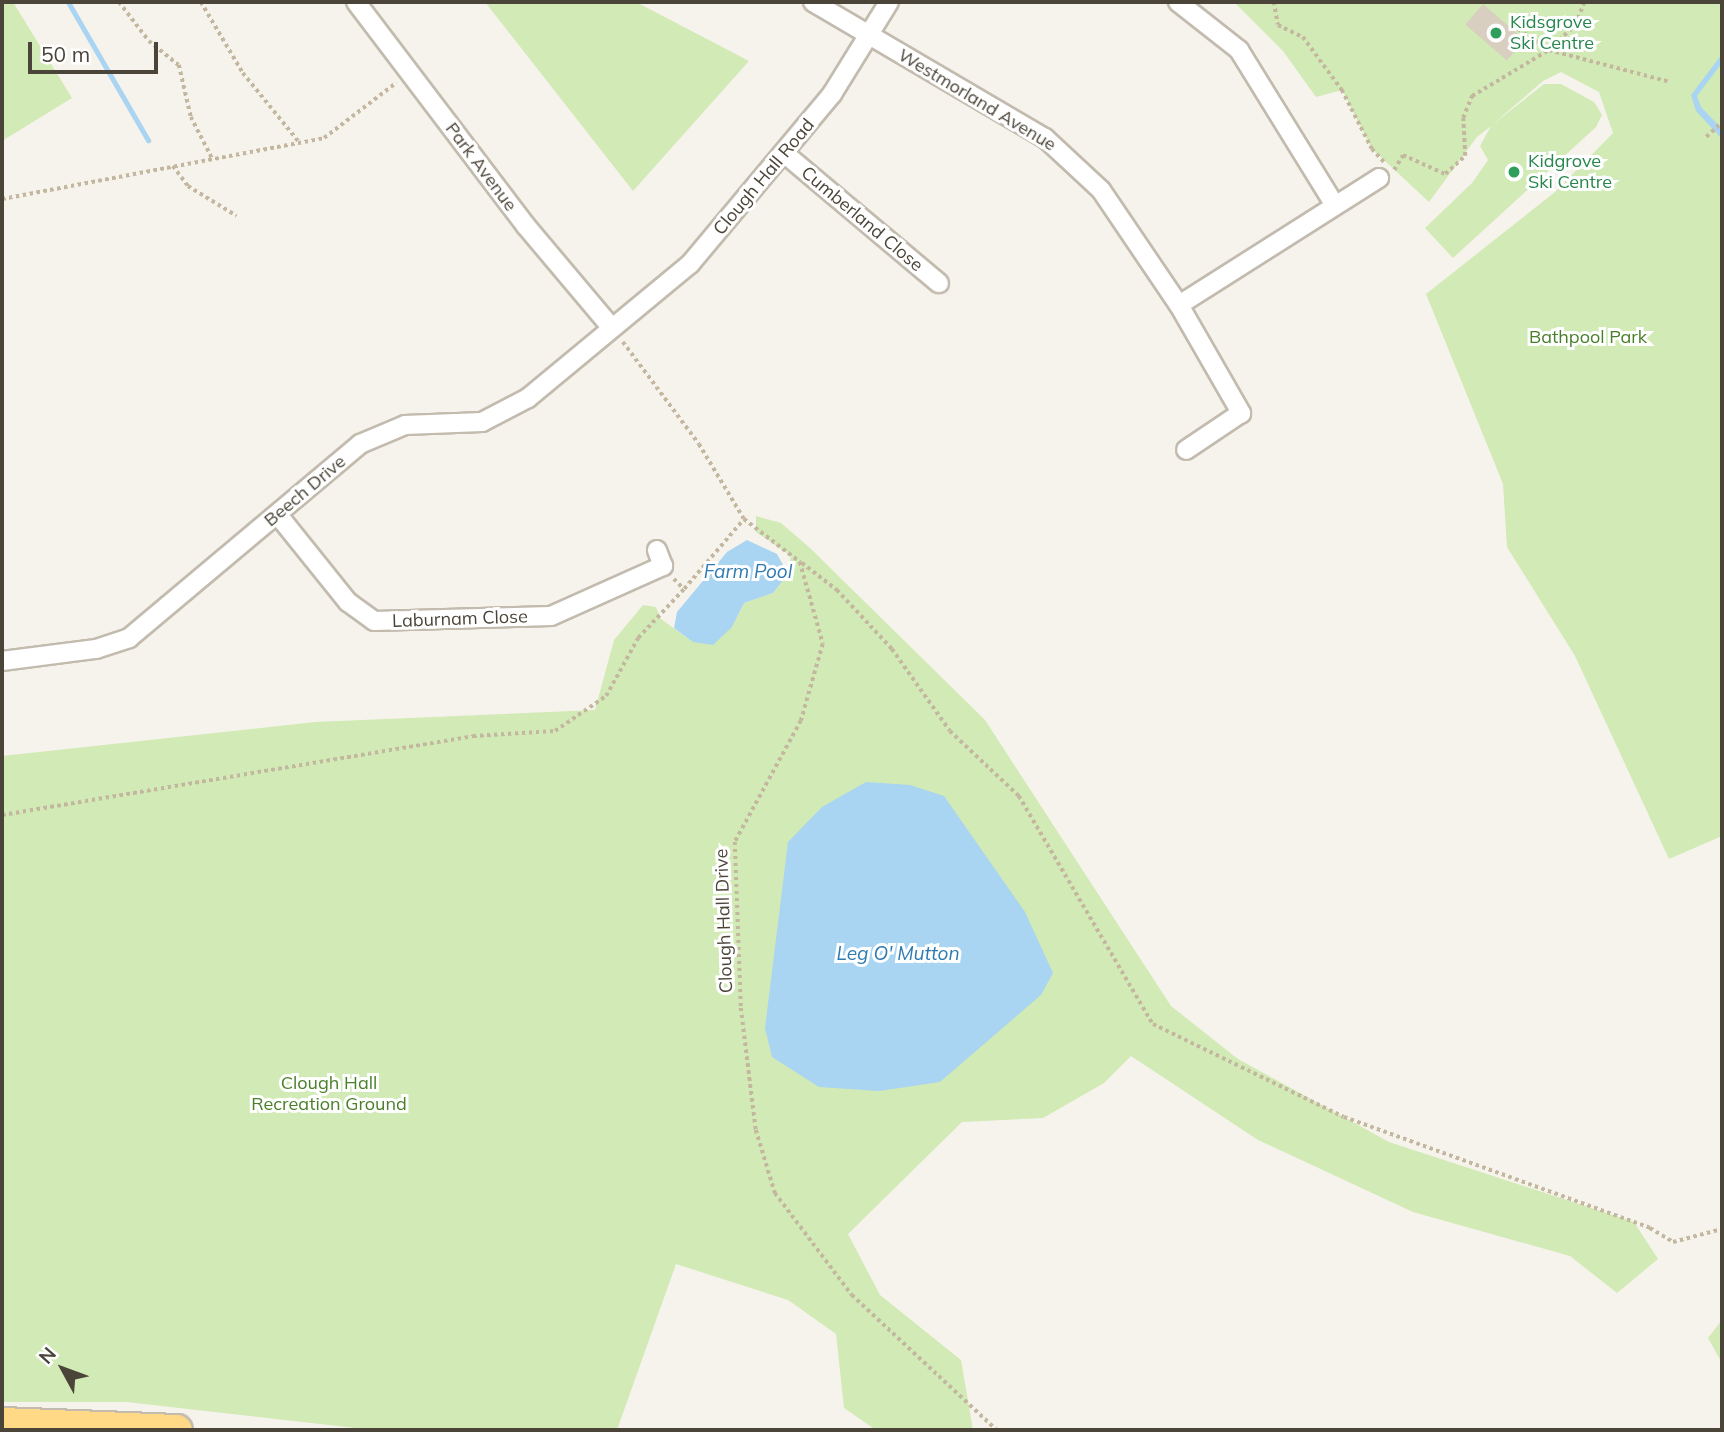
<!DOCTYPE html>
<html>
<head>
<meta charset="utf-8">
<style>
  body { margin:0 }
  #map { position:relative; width:1724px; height:1432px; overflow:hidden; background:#f6f3ec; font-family:Mulish,sans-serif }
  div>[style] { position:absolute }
  .green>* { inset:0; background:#d2eab5 }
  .water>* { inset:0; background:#a9d4f2 }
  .stream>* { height:5px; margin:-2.5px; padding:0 2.5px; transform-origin:2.5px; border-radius:2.5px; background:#a9d4f2 }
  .building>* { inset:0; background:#d8cfc1; transform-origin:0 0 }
  .path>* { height:3.5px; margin-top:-1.75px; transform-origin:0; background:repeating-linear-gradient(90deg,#c4b79f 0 3.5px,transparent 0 7px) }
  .roads { filter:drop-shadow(2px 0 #c2bbae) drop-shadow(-2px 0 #c2bbae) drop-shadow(0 2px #c2bbae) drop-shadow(0 -2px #c2bbae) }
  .minor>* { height:18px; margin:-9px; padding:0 9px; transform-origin:9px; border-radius:9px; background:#fff }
  .trunk>* { height:30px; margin:-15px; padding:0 15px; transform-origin:15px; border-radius:15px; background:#ffd985 }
  .dots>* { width:19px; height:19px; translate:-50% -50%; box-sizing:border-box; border:4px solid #fff; border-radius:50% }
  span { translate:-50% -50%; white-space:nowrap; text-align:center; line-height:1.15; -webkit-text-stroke:6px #fff; paint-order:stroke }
  .leisure-label { font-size:18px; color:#27864d }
  .left { translate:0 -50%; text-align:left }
  .street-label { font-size:18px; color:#4b4439 }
  .park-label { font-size:18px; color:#4a7f2a }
  .water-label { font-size:19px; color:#2e7ab2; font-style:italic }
  .frame { position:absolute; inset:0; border:4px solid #4b4439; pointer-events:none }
  .north { position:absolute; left:28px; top:1334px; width:70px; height:70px; -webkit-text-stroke:5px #fff; paint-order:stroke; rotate:311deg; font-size:19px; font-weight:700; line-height:28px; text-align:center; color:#4b4439 }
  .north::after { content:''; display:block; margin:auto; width:24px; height:32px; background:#4b4439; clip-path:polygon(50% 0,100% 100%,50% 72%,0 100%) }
  .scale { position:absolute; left:28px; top:42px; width:130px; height:32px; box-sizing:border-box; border:4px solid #4b4439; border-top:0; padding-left:9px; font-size:21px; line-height:24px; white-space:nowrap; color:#4b4439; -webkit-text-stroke:5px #fff; paint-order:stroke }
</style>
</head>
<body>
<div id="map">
  <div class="green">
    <div style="clip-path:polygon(2px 2px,13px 2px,72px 98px,2px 141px)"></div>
    <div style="clip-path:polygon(485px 2px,636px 2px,749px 61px,633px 191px)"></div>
    <div style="clip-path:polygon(1234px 2px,1722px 2px,1722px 836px,1669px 859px,1575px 656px,1507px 547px,1503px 484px,1426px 294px,1555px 192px,1613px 133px,1599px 92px,1561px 72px,1543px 81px,1492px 125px,1544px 84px,1561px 84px,1594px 102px,1602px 115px,1596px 127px,1453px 258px,1425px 228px,1472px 183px,1488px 160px,1480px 146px,1491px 126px,1477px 137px,1429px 202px,1372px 149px,1342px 90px,1316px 97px,1283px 51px)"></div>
    <div style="clip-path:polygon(756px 516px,781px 523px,810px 548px,985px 720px,1171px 1006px,1238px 1059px,1389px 1142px,1634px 1222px,1658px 1259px,1617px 1293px,1570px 1256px,1413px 1212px,1258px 1140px,1131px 1056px,1104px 1083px,1043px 1118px,962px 1122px,848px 1234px,880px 1295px,961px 1360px,973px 1430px,876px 1430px,844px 1408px,836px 1334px,788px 1300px,676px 1264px,617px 1430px,373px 1430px,127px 1402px,2px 1402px,2px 756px,315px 722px,595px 710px,614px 640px,643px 605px,656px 607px,661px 619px,693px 642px,732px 627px,744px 603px,773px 593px,784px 579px,791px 556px,756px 532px)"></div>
    <div style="clip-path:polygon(1722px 1320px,1722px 1363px,1708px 1338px)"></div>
  </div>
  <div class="water">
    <div style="clip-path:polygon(1722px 54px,1722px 63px,1697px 96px,1701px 107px,1722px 129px,1722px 139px,1696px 111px,1691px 95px)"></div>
    <div style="clip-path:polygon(747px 540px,777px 554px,788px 574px,773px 593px,744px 603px,732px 627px,713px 645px,693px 642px,674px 628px,677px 612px,727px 552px)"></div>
    <div style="clip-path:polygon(866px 782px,910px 785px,944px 796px,1025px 912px,1053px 973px,1041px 995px,940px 1082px,879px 1091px,819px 1087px,772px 1057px,765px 1028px,788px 842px,822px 807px)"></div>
  </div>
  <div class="stream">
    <div style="left:68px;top:2px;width:160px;rotate:59.9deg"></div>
  </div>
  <div class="building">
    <div style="left:1483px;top:4px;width:55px;height:27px;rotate:41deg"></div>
  </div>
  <div class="path">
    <div style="left:119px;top:2px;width:49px;rotate:52.4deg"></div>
    <div style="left:149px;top:41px;width:38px;rotate:39deg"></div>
    <div style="left:179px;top:65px;width:53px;rotate:77deg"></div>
    <div style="left:191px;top:117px;width:46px;rotate:62.9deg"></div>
    <div style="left:201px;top:2px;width:82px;rotate:59.4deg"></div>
    <div style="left:243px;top:73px;width:89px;rotate:50.9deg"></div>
    <div style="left:1274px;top:2px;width:23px;rotate:80deg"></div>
    <div style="left:1278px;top:25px;width:28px;rotate:26deg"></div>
    <div style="left:1303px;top:37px;width:66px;rotate:53.7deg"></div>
    <div style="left:1342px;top:90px;width:66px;rotate:63deg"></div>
    <div style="left:1372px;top:149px;width:18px;rotate:47deg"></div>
    <div style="left:1518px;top:29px;width:37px;rotate:34deg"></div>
    <div style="left:1549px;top:50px;width:125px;rotate:14.8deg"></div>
    <div style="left:1706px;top:137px;width:22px;rotate:-43deg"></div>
    <div style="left:173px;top:166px;width:25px;rotate:53deg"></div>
    <div style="left:188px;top:186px;width:57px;rotate:31.5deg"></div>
    <div style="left:1394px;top:170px;width:17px;rotate:-59deg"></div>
    <div style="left:1403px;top:155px;width:46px;rotate:24.3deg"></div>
    <div style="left:1445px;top:174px;width:27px;rotate:-42deg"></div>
    <div style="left:1465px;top:156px;width:38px;rotate:-93deg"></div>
    <div style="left:1463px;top:118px;width:24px;rotate:-68deg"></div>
    <div style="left:1472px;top:96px;width:90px;rotate:-30.9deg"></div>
    <div style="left:1549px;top:50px;width:36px;rotate:-44deg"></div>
    <div style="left:1575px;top:25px;width:24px;rotate:-68deg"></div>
    <div style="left:2px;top:199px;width:328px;rotate:-10.7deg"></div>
    <div style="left:324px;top:138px;width:91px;rotate:-37.4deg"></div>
    <div style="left:623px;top:342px;width:127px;rotate:53.3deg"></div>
    <div style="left:699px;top:444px;width:87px;rotate:59deg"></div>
    <div style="left:744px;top:519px;width:71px;rotate:37.5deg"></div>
    <div style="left:800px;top:562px;width:85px;rotate:74.3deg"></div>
    <div style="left:823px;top:644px;width:80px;rotate:105.9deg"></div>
    <div style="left:801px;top:721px;width:138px;rotate:118.6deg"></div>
    <div style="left:735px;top:842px;width:166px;rotate:87.9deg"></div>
    <div style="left:741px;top:1008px;width:123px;rotate:83deg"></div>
    <div style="left:756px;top:1130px;width:66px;rotate:73.2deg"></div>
    <div style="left:775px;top:1193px;width:128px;rotate:53deg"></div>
    <div style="left:852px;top:1295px;width:198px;rotate:43deg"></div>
    <div style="left:802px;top:563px;width:44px;rotate:37.6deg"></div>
    <div style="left:837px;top:590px;width:81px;rotate:47deg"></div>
    <div style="left:892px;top:649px;width:100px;rotate:54.7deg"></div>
    <div style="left:950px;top:731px;width:95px;rotate:43.3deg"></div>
    <div style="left:1019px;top:796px;width:264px;rotate:59.6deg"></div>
    <div style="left:1153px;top:1024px;width:212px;rotate:26deg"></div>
    <div style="left:1344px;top:1117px;width:326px;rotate:19.9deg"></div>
    <div style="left:1650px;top:1228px;width:27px;rotate:31deg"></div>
    <div style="left:1673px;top:1242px;width:51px;rotate:-14.9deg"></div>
    <div style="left:674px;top:579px;width:14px;rotate:45deg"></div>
    <div style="left:684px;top:589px;width:92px;rotate:-49.4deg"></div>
    <div style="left:2px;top:815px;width:478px;rotate:-9.5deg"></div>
    <div style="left:473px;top:736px;width:82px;rotate:-3.5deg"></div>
    <div style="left:555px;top:731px;width:62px;rotate:-34.5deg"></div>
    <div style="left:606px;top:696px;width:66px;rotate:-61.1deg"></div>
    <div style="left:638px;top:638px;width:67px;rotate:-46.8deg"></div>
  </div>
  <div class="roads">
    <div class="minor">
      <div style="left:356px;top:2px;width:281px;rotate:52.8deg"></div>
      <div style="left:526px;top:226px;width:132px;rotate:49.9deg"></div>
      <div style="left:813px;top:2px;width:269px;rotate:30.4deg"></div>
      <div style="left:1045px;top:138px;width:76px;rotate:42.9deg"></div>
      <div style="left:1101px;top:190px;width:139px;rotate:55.9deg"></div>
      <div style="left:1179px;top:305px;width:125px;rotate:60.1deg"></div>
      <div style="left:1241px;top:413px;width:66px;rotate:146.1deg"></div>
      <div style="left:1178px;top:2px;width:78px;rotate:38.2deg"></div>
      <div style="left:1239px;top:50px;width:181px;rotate:58.3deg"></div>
      <div style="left:785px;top:154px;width:201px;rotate:40deg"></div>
      <div style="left:1179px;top:305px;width:237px;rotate:-32.4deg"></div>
      <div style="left:278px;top:515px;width:112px;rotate:51.2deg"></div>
      <div style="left:348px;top:602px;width:32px;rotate:36deg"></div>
      <div style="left:374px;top:621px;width:177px;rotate:-1.6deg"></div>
      <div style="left:551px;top:616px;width:123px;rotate:-24.1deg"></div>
      <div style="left:663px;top:566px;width:17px;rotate:-111deg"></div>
      <div style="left:2px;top:661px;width:95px;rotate:-7.3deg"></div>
      <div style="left:96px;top:649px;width:35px;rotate:-18deg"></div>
      <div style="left:129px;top:638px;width:302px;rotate:-40deg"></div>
      <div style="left:360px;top:444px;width:49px;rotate:-22.9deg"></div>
      <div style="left:405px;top:425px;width:77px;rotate:-2.2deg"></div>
      <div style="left:482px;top:422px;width:52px;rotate:-27.6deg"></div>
      <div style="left:528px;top:398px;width:210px;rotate:-39.6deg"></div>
      <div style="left:690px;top:264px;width:222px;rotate:-50.1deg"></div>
      <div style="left:832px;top:94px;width:108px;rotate:-58.2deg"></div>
    </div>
    <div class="trunk">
      <div style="left:2px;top:1423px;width:175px;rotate:2.3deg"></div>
    </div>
  </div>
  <div class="dots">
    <div style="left:1496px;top:33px;background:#2e9e5b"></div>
    <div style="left:1514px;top:172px;background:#2e9e5b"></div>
  </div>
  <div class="leisure-label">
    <span class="left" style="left:1510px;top:33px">Kidsgrove<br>Ski Centre</span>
    <span class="left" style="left:1528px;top:172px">Kidgrove<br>Ski Centre</span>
  </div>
  <div class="street-label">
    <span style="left:977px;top:100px;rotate:31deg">Westmorland Avenue</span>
    <span style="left:481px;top:167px;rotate:53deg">Park Avenue</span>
    <span style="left:764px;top:177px;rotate:-50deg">Clough Hall Road</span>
    <span style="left:862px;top:219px;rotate:40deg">Cumberland Close</span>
    <span style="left:305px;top:491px;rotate:-40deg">Beech Drive</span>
    <span style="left:460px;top:619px;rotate:-2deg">Laburnam Close</span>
    <span style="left:724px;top:921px;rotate:-92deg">Clough Hall Drive</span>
  </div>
  <div class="park-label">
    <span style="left:1588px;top:337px">Bathpool Park</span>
    <span style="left:329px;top:1094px">Clough Hall<br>Recreation Ground</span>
  </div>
  <div class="water-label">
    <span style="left:748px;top:572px">Farm Pool</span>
    <span style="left:898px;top:954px">Leg O' Mutton</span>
  </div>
  <div class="frame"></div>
  <div class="north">N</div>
  <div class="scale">50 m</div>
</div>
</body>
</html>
